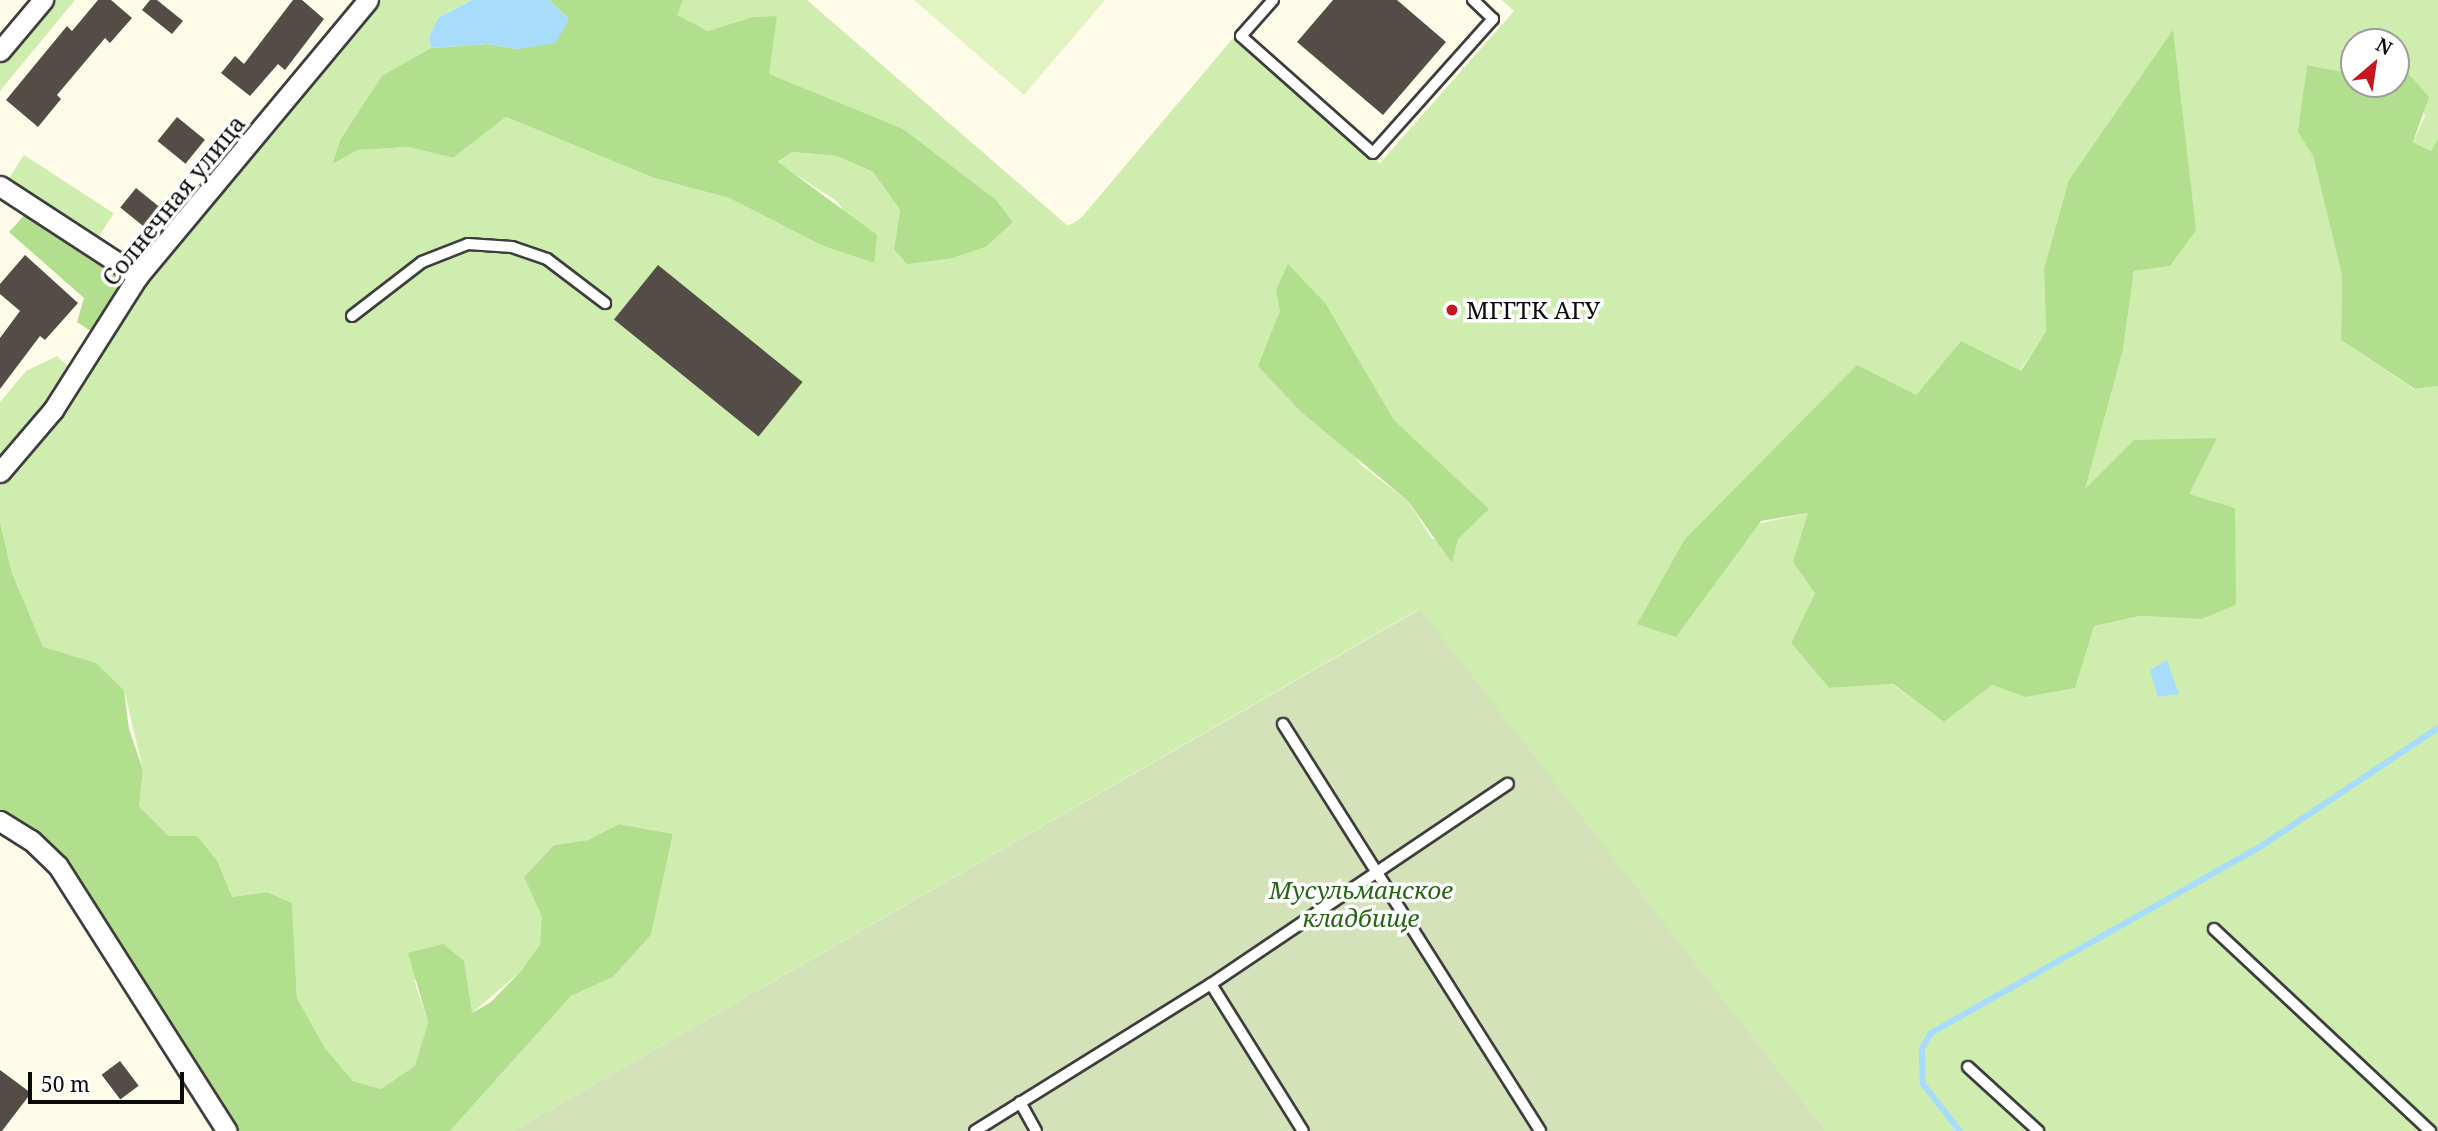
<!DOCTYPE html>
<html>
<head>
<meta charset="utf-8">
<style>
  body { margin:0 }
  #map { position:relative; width:2438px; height:1131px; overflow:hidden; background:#fffbe9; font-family:"Noto Serif",serif }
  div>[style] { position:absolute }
  .green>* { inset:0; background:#cfedaf; transform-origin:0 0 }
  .forest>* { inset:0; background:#b2df8d }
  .cemetery>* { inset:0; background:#d4e2b9 }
  .pitch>* { inset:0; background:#e2f3c2 }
  .water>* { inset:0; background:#a8dcfc }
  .stream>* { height:6px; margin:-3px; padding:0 3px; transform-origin:3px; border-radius:3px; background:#a8dcfc }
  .building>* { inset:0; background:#544c46; transform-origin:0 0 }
  .roads { filter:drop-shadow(2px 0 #3e3e3e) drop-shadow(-2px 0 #3e3e3e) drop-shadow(0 2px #3e3e3e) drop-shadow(0 -2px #3e3e3e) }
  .lane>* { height:10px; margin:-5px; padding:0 5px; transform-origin:5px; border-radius:5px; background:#fff }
  .street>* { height:19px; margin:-9.5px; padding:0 9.5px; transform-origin:9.5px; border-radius:9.5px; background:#fff }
  .dots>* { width:19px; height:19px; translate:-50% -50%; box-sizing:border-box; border:4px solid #fff; border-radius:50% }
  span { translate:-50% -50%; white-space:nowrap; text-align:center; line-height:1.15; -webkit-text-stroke:7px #fff; paint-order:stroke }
  .street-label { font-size:24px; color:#0b0b0b }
  .poi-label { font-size:24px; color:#0b0b0b }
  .left { translate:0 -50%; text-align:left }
  .park-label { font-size:24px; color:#276716; font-style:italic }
  .north { position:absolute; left:2340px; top:28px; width:70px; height:70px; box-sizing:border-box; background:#fff; border:2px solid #9d9d9d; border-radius:50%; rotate:29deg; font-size:19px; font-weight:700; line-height:28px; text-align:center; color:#0b0b0b }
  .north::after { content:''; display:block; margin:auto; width:24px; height:32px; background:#c61720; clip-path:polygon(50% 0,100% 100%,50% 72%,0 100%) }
  .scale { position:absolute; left:28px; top:1072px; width:156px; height:32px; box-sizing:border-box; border:4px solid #0b0b0b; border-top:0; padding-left:9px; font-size:21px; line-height:24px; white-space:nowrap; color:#0b0b0b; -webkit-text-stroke:5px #fff; paint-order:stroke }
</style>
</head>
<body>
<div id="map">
  <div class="green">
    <div style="clip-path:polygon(51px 0,75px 0,0 91px,0 63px)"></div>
    <div style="clip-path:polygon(evenodd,368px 0,472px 0,438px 18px,429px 38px,431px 48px,382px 77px,340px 140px,332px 163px,358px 150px,410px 147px,453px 158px,506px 117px,654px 178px,729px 198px,823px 246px,874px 263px,838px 202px,778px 163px,792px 152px,837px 156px,873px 172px,900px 210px,894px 249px,953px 258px,986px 247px,1013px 222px,996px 200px,953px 168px,768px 74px,777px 16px,752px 17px,708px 31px,676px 15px,683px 0,807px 0,1068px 226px,1081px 218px,1234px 37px,1380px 163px,1514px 11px,1502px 0,2438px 0,2438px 139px,2431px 151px,2413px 142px,2425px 116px,2396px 42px,2354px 42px,2354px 74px,2307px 65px,2299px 132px,2313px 156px,2342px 276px,2341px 340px,2414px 389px,2438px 386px,2438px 1131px,1826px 1131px,1419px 609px,513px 1131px,450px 1131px,571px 996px,613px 977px,651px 935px,673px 834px,619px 824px,588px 840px,554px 845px,524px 877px,543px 916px,540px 944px,521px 971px,471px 1014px,468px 989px,414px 980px,428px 1022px,415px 1067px,381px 1089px,353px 1081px,325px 1048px,297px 998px,292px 903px,267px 892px,232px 897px,218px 862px,169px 836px,139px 806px,143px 770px,124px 690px,96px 663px,43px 648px,12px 573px,0 522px,0 472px,138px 276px,368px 0,2170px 266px,2134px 271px,2123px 350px,2084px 491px,2216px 438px,2188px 494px,2201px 619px,2140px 616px,2094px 626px,2025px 697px,1992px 685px,1944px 722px,1892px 684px,1829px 688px,1791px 643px,1815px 593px,1808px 513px,1685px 539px,1764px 462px,1916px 395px,1961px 341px,2020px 371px,2046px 331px,2044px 269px,2170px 266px,368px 0,1326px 304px,1394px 420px,1488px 509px,1458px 539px,1432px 539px,1408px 501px,1361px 465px,1271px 342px,1280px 311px,1326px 304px)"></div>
    <div style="left:24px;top:155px;width:107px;height:33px;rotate:33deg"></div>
    <div style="clip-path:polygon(57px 356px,71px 369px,0 458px,0 402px,26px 371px)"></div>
  </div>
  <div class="forest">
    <div style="clip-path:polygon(549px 0,683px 0,677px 15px,708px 31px,752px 17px,777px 16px,769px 74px,903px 129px,996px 200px,1013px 222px,986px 247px,953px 258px,907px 264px,894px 249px,900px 210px,873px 172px,837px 156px,792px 152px,778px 162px,877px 235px,874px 263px,823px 246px,729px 198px,654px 178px,506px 117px,453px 158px,409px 147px,358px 150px,332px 164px,340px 140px,382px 76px,431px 48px,487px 44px,518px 49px,569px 19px)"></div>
    <div style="clip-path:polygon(2173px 30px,2196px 230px,2170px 266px,2134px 271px,2123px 350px,2085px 489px,2134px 440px,2217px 438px,2189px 494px,2235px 508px,2236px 605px,2201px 619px,2140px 616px,2094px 626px,2075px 688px,2025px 697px,1992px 685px,1944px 722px,1893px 684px,1829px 688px,1791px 643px,1815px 593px,1793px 562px,1808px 513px,1761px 521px,1676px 637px,1637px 624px,1685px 539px,1857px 365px,1916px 395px,1961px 341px,2021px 371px,2046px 331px,2044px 269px,2069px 180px)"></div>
    <div style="clip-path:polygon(2396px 51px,2402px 52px,2408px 73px,2429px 97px,2413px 142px,2431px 151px,2438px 139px,2438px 386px,2415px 389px,2341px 340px,2342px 276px,2313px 156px,2298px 132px,2307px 65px,2354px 74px,2354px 84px,2396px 84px)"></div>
    <div style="clip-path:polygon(28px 211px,115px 270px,121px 290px,92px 332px,77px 322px,84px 298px,9px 232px)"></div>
    <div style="clip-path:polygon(1288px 264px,1326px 304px,1394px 420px,1489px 509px,1458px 539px,1452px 563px,1408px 501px,1300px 411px,1258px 366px,1280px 311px,1276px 290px)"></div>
    <div style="clip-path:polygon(0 522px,12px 573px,43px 647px,96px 663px,124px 690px,129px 729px,143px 770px,139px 806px,169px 836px,197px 836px,218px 862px,232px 897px,267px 892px,292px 903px,297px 998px,325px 1048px,353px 1081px,381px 1089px,415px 1066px,428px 1022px,408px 953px,443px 944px,464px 961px,472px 1013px,491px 1002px,521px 971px,540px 944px,542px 916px,524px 877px,554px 845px,588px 840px,619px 824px,673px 834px,651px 935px,613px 977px,571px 996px,450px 1131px,227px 1131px,81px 900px,0 821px)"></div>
  </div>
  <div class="cemetery">
    <div style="clip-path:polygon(1420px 609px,1826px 1131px,513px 1131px)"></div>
  </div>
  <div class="pitch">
    <div style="clip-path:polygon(914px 0,1105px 0,1024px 95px)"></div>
  </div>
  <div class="water">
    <div style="clip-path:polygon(472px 0,549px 0,569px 19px,556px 43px,518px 49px,487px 44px,431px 48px,429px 38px,438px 18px)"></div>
    <div style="clip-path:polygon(2167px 660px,2179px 694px,2158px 697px,2150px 670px)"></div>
  </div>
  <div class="stream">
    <div style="left:1960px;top:1131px;width:60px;rotate:-128.2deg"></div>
    <div style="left:1923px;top:1084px;width:35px;rotate:-92deg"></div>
    <div style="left:1922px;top:1049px;width:18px;rotate:-61deg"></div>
    <div style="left:1931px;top:1033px;width:378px;rotate:-29.5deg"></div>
    <div style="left:2260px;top:847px;width:214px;rotate:-33.8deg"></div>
  </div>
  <div class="building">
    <div style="clip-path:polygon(98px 0,111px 0,132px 18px,110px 43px,105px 38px,57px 95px,61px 99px,38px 127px,6px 100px,67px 26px,72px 31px)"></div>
    <div style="clip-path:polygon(150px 0,157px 0,183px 21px,172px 34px,142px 10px)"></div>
    <div style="clip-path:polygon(293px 0,302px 0,324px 19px,285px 70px,278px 64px,250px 96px,221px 73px,235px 56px,244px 64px)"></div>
    <div style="clip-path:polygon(1333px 0,1397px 0,1446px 42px,1383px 115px,1297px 42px)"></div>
    <div style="left:177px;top:117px;width:36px;height:31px;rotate:39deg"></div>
    <div style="left:136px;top:188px;width:33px;height:25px;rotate:39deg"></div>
    <div style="clip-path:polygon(25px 255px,78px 303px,45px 340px,40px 336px,0 389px,0 338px,20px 311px,0 294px,0 284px)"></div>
    <div style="left:658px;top:265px;width:186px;height:70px;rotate:39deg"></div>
    <div style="left:120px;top:1061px;width:31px;height:23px;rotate:53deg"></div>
    <div style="clip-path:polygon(0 1070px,31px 1093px,2px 1131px,0 1131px)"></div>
  </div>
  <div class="roads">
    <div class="lane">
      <div style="left:1273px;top:0;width:48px;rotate:131.6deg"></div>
      <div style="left:1241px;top:36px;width:176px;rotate:41.6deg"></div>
      <div style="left:1373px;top:153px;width:180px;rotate:-48.2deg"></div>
      <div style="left:1493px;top:19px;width:28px;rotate:-136deg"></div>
      <div style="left:352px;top:316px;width:88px;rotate:-37.6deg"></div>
      <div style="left:422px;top:262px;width:49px;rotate:-21.4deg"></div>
      <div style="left:468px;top:244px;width:44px;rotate:3.9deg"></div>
      <div style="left:512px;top:247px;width:37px;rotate:19deg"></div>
      <div style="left:547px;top:259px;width:73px;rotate:37.2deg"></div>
      <div style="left:1283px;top:724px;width:481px;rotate:57.7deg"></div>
      <div style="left:2214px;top:929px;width:296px;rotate:43.1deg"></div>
      <div style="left:1211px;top:984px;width:173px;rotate:58deg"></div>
      <div style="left:1968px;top:1067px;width:95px;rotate:42.4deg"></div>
      <div style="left:1020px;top:1102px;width:33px;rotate:61deg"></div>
      <div style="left:975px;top:1131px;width:278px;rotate:-31.9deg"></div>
      <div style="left:1211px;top:984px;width:358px;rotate:-34deg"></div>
    </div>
    <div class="street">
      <div style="left:0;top:51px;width:67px;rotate:-49.9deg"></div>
      <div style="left:0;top:186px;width:165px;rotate:33.1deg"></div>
      <div style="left:0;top:472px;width:82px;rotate:-49.5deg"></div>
      <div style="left:53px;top:410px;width:159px;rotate:-57.6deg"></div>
      <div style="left:138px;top:276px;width:359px;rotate:-50.2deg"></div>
      <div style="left:0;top:821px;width:36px;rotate:32deg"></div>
      <div style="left:31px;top:840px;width:37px;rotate:44deg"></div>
      <div style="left:58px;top:866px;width:314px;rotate:57.5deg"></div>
    </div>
  </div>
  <div class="dots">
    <div style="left:1452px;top:310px;background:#c61720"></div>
  </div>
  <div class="street-label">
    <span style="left:173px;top:200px;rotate:-51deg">Солнечная улица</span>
  </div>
  <div class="poi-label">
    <span class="left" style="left:1466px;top:310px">МГГТК АГУ</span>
  </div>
  <div class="park-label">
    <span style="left:1361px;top:904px">Мусульманское<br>кладбище</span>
  </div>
  <div class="north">N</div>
  <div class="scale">50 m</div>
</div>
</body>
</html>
